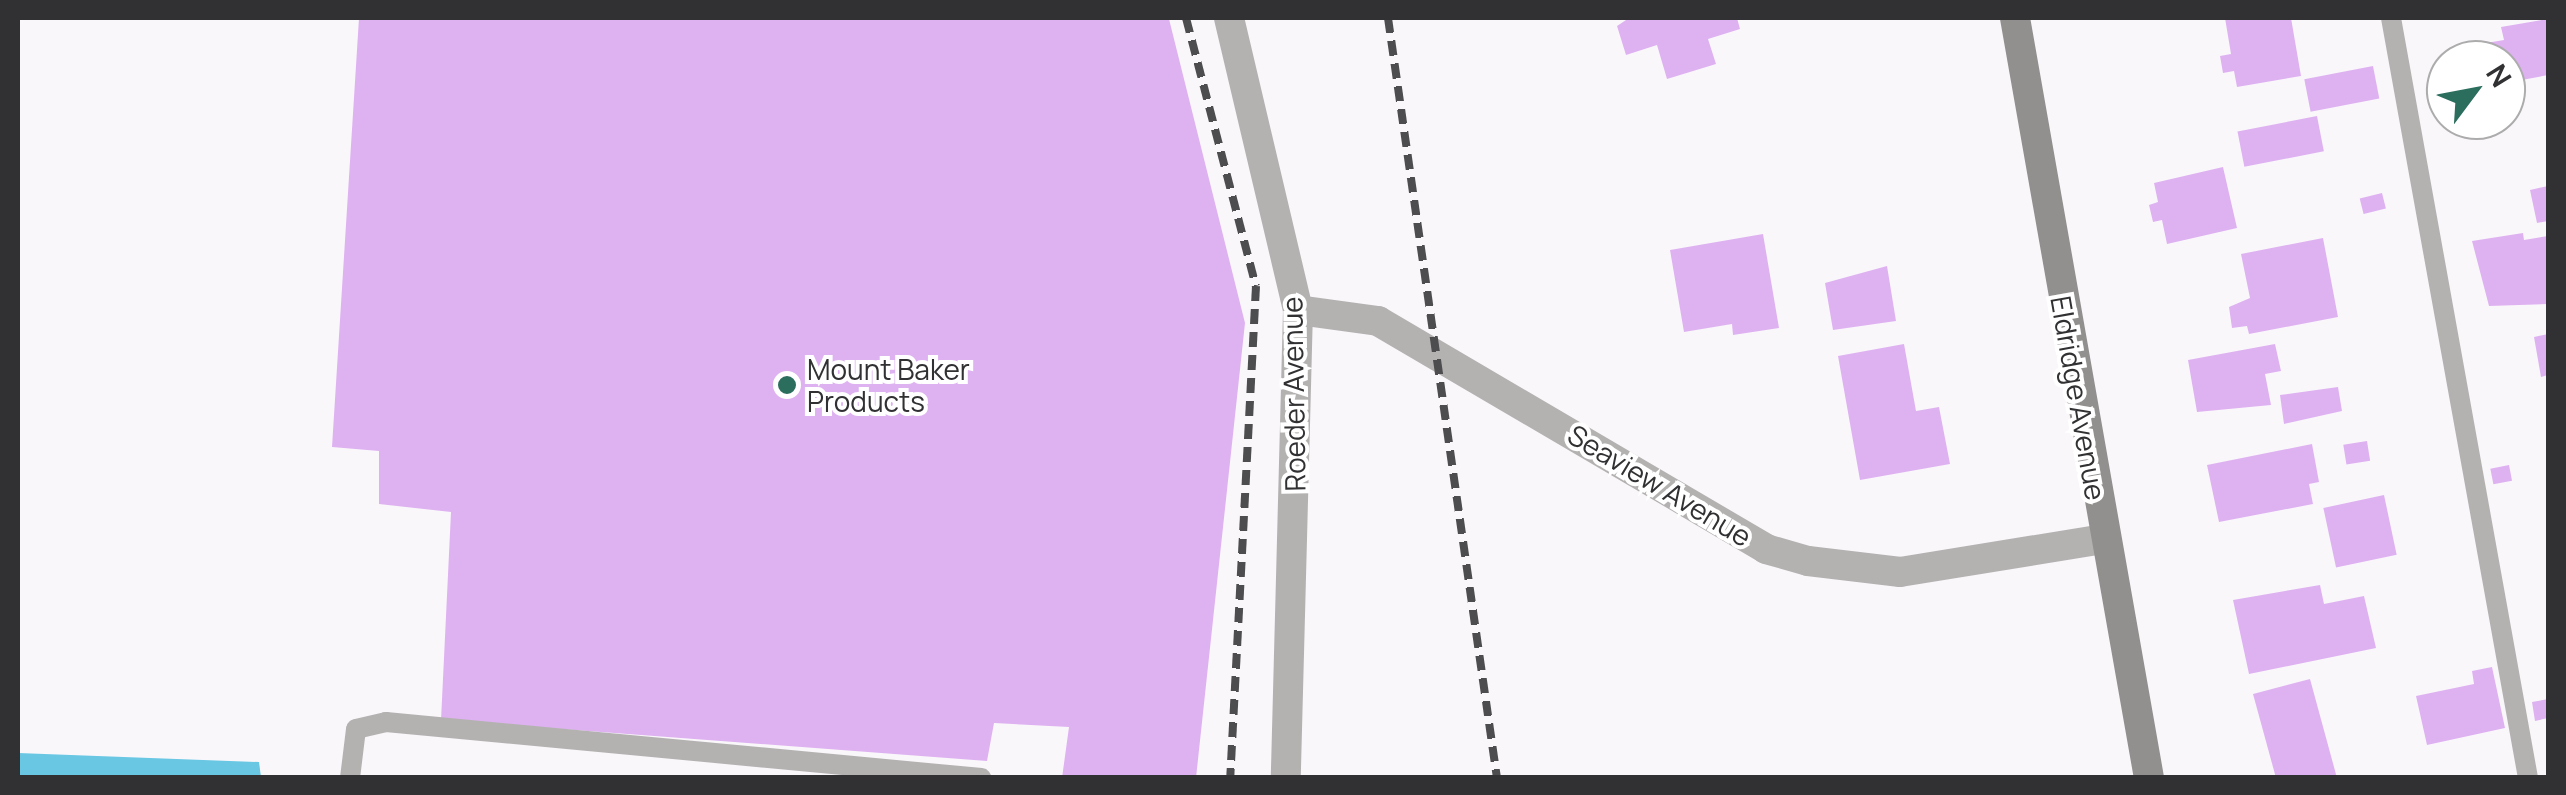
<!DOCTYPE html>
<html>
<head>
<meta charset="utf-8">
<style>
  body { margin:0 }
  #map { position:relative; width:2566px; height:795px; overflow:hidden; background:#faf7fb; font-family:Manrope,sans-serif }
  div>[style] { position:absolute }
  .water>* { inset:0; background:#69c7e3 }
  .building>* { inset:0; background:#deb2f1; transform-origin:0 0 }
  .lane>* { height:20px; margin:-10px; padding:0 10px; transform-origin:10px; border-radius:10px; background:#b4b2b1 }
  .street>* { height:30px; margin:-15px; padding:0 15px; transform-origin:15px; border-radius:15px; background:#b4b2b1 }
  .secondary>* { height:30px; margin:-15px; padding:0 15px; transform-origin:15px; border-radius:15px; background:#92908e }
  .rail>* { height:8px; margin-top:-4px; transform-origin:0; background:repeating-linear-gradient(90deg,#4d4c4e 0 15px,transparent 0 23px) }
  .dots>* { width:28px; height:28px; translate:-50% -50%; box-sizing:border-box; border:5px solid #fff; border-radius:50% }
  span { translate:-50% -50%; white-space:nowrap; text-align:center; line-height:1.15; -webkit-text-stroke:8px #fff; paint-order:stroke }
  .poi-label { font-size:28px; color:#313032 }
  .left { translate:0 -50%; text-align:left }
  .street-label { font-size:28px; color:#313032 }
  .frame { position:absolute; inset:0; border:20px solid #313032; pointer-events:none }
  .north { position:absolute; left:2426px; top:40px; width:100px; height:100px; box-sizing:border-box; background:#fff; border:2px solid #adacad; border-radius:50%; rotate:58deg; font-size:28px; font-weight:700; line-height:40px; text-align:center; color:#313032 }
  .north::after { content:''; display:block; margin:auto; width:35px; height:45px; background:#2c6e5e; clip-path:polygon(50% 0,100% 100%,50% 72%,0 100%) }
</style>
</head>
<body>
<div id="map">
  <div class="water">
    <div style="clip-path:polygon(18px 753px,259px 762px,261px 777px,18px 777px)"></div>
  </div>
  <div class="building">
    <div style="clip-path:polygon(359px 18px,1169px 19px,1245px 323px,1196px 778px,1062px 778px,1069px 727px,994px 723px,987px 761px,441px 720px,451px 512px,379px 504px,379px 451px,332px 447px)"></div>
    <div style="clip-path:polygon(1629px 18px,1737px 18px,1740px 29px,1708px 39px,1716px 64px,1667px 79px,1657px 45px,1626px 55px,1617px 26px)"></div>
    <div style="clip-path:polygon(2225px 18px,2291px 18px,2301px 76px,2237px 87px,2234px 71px,2223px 73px,2220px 56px,2231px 54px)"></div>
    <div style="clip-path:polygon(2548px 19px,2548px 75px,2506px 83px,2506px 60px,2465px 60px,2462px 47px,2504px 40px,2501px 27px)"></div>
    <div style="left:2373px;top:66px;width:33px;height:70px;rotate:79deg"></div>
    <div style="left:2446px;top:91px;width:15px;height:16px;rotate:90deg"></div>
    <div style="left:2317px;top:116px;width:36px;height:81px;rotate:79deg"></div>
    <div style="clip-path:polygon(2223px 167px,2237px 228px,2167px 244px,2162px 220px,2153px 222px,2149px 205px,2158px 202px,2154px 183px)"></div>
    <div style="clip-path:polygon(2548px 186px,2548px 221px,2537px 223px,2530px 190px)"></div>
    <div style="left:2382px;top:193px;width:16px;height:23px;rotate:76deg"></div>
    <div style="clip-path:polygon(2523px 233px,2524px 240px,2548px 236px,2548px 304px,2489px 306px,2472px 241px)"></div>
    <div style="clip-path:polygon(1763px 234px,1779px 328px,1733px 335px,1732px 324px,1684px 332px,1670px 250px)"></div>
    <div style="clip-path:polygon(2323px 238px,2338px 317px,2249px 334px,2247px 326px,2232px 328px,2229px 307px,2250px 298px,2241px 254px)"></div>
    <div style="clip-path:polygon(1887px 266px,1896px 321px,1833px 330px,1825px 283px)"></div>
    <div style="clip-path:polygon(2548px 334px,2548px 375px,2541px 377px,2534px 337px)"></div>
    <div style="clip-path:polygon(1904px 344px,1916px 411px,1939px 407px,1950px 464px,1860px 480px,1838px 356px)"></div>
    <div style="clip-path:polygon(2275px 344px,2281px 371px,2265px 374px,2271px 405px,2197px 412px,2188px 360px)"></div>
    <div style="clip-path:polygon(2338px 387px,2342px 411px,2284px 424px,2280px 395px)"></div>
    <div style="left:2367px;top:441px;width:20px;height:24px;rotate:81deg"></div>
    <div style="clip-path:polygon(2312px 444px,2319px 482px,2309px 484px,2313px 504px,2219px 522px,2207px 465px)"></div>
    <div style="left:2509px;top:465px;width:16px;height:19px;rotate:79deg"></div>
    <div style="left:2384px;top:495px;width:61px;height:62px;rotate:78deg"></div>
    <div style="clip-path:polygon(2320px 585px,2324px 604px,2364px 596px,2376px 648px,2249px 674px,2233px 600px)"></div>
    <div style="clip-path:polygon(2492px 667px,2505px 728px,2427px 745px,2416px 696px,2474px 684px,2472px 671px)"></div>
    <div style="clip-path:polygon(2310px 679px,2337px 778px,2276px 778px,2253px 694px)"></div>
    <div style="clip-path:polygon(2548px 699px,2548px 718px,2535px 721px,2532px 702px)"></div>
  </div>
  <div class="lane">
    <div style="left:2391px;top:18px;width:772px;rotate:79.78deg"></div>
    <div style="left:350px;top:778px;width:49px;rotate:-83deg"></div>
    <div style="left:356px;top:729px;width:31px;rotate:-13deg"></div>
    <div style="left:386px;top:722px;width:598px;rotate:5.38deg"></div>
  </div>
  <div class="street">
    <div style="left:1229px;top:18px;width:300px;rotate:76.7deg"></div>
    <div style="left:1298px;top:310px;width:468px;rotate:91.5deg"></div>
    <div style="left:1298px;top:310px;width:81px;rotate:7.8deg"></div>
    <div style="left:1378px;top:321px;width:450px;rotate:30.4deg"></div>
    <div style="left:1766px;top:549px;width:44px;rotate:15.9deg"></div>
    <div style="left:1808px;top:561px;width:93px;rotate:6.8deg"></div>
    <div style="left:1900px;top:572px;width:206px;rotate:-9.2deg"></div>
  </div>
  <div class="secondary">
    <div style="left:2015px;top:18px;width:772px;rotate:80deg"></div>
  </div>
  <div class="rail">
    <div style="left:1186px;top:18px;width:277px;rotate:75.4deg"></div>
    <div style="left:1256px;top:286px;width:493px;rotate:93deg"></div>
    <div style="left:1388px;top:18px;width:768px;rotate:81.84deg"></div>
  </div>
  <div class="dots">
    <div style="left:787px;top:385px;background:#2c6e5e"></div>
  </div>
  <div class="poi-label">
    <span class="left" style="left:807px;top:385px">Mount Baker<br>Products</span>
  </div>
  <div class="street-label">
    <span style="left:1293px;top:394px;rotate:-91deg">Roeder Avenue</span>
    <span style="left:2079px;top:398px;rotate:80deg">Eldridge Avenue</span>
    <span style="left:1660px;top:485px;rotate:31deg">Seaview Avenue</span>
  </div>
  <div class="frame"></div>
  <div class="north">N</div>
</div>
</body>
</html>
